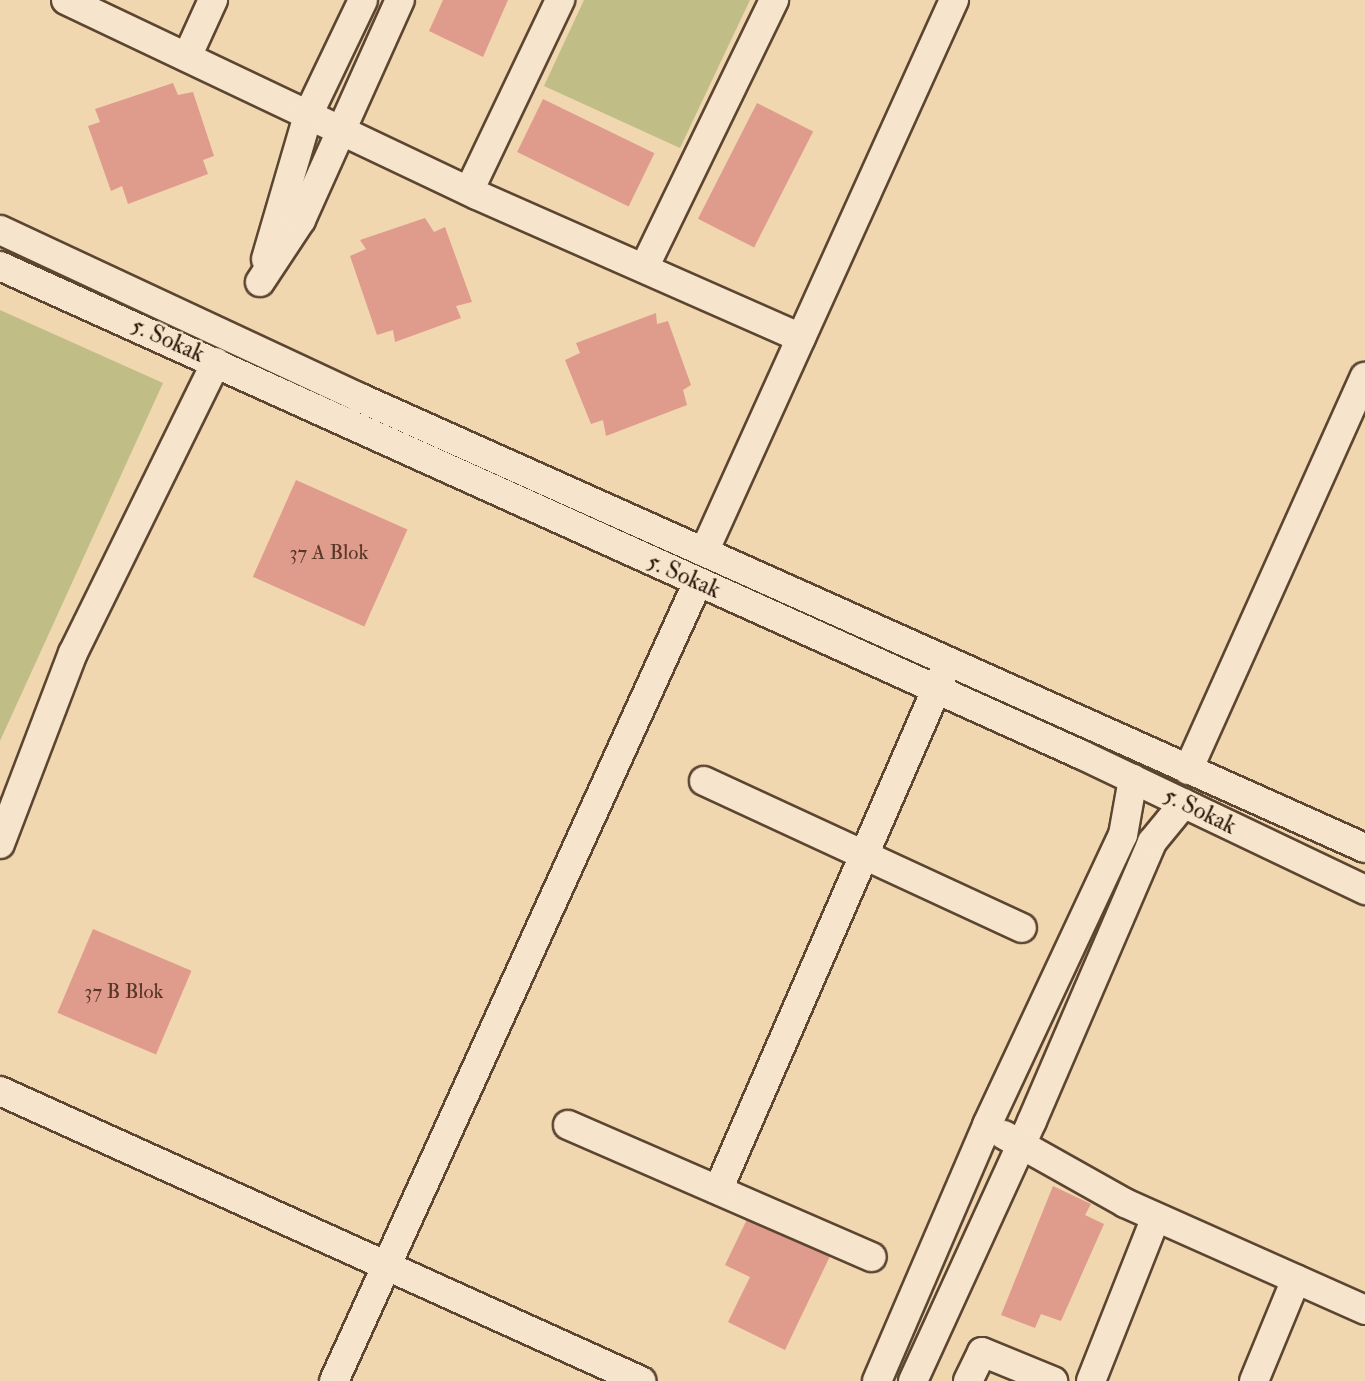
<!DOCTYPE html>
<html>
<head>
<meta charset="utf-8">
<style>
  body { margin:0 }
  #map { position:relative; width:1365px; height:1381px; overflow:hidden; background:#f1d7b0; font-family:"IM FELL Double Pica",serif }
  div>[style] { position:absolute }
  .green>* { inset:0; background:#c0bd87 }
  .building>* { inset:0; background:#df9b8c; transform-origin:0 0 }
  .roads { filter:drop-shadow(2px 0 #5c4531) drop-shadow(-2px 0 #5c4531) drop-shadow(0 2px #5c4531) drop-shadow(0 -2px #5c4531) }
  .minor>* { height:28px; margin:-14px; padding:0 14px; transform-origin:14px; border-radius:14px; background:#f6e5cc }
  span { translate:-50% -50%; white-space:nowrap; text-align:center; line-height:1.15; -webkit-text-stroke:5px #f6e5cc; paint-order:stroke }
  .number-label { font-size:21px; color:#583628 }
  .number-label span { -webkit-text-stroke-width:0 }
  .street-label { font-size:24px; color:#2b1407 }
</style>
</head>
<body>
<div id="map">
  <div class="green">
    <div style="clip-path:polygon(584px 0,750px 0,680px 148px,544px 86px)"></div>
    <div style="clip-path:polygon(0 310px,163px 383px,0 741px)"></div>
  </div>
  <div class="building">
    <div style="clip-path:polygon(443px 0,508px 0,483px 57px,429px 31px)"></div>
    <div style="clip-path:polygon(173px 83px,178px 95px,193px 92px,214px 156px,203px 160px,208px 174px,128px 204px,122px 186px,111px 191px,88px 126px,100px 122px,95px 109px)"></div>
    <div style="left:543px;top:99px;width:124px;height:59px;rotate:26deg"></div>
    <div style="left:757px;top:103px;width:63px;height:130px;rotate:27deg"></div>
    <div style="clip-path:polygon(425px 218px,434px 232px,445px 227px,472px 302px,456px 306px,461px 318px,395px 342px,393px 330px,377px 335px,350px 256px,366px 249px,360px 240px)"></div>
    <div style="clip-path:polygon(656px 313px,657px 324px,668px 321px,691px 385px,683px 390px,687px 405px,606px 436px,603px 420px,591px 424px,565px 360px,580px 353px,576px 343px)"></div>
    <div style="left:296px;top:480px;width:122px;height:106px;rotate:24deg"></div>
    <div style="left:93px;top:929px;width:107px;height:91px;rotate:23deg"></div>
    <div style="clip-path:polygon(1053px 1186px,1091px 1204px,1085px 1215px,1104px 1224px,1061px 1321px,1041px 1314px,1035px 1328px,1001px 1315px)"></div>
    <div style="clip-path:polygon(750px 1213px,832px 1252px,785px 1350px,728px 1322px,750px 1277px,725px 1265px)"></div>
  </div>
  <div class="roads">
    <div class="minor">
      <div style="left:66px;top:0;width:455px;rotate:25.4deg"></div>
      <div style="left:477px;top:195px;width:354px;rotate:23.8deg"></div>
      <div style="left:187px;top:57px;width:63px;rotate:-65.5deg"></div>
      <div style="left:469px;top:191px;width:212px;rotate:-64.5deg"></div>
      <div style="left:0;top:230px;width:395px;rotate:25deg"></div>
      <div style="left:358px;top:397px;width:1103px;rotate:24.13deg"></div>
      <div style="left:266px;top:259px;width:150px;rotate:-73.7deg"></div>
      <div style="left:308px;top:115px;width:127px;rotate:-64.4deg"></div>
      <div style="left:0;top:266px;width:1187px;rotate:24.32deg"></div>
      <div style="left:1082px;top:755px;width:314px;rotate:25.5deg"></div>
      <div style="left:644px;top:268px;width:298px;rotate:-64.1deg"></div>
      <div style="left:260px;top:282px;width:74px;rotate:-56.5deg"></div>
      <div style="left:301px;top:220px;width:241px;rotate:-65.8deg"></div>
      <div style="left:704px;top:552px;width:606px;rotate:-65.63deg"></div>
      <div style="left:1188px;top:770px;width:431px;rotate:-65.8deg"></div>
      <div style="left:704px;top:781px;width:350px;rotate:24.8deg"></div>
      <div style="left:0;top:844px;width:204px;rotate:-69.1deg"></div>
      <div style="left:73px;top:653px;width:324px;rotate:-63.8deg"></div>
      <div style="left:0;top:1091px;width:704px;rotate:24.34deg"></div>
      <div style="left:568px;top:1125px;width:331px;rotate:23.5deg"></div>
      <div style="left:1004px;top:1135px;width:139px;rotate:29.3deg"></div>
      <div style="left:1125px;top:1203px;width:263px;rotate:24deg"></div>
      <div style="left:718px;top:1190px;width:563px;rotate:-66.44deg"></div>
      <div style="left:334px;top:1381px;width:878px;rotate:-65.51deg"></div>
      <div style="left:877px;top:1381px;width:279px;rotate:-66.7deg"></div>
      <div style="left:987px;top:1125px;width:320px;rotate:-64.9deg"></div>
      <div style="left:1123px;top:835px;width:57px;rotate:-79.9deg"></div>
      <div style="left:913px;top:1381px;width:286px;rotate:-65.4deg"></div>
      <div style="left:1032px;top:1121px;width:304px;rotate:-66.7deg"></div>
      <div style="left:1152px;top:842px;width:50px;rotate:-50.6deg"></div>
      <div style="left:968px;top:1381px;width:32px;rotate:-64deg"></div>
      <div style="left:982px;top:1352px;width:77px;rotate:22.2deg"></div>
      <div style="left:1091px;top:1381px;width:176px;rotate:-68.4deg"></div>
      <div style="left:1254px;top:1381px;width:110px;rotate:-67.6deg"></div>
    </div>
  </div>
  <div class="number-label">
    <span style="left:329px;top:553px">37 A Blok</span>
    <span style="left:124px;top:992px">37 B Blok</span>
  </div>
  <div class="street-label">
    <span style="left:168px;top:340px;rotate:24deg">5. Sokak</span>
    <span style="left:684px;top:576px;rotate:24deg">5. Sokak</span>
    <span style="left:1200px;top:811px;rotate:26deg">5. Sokak</span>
  </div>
</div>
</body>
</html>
